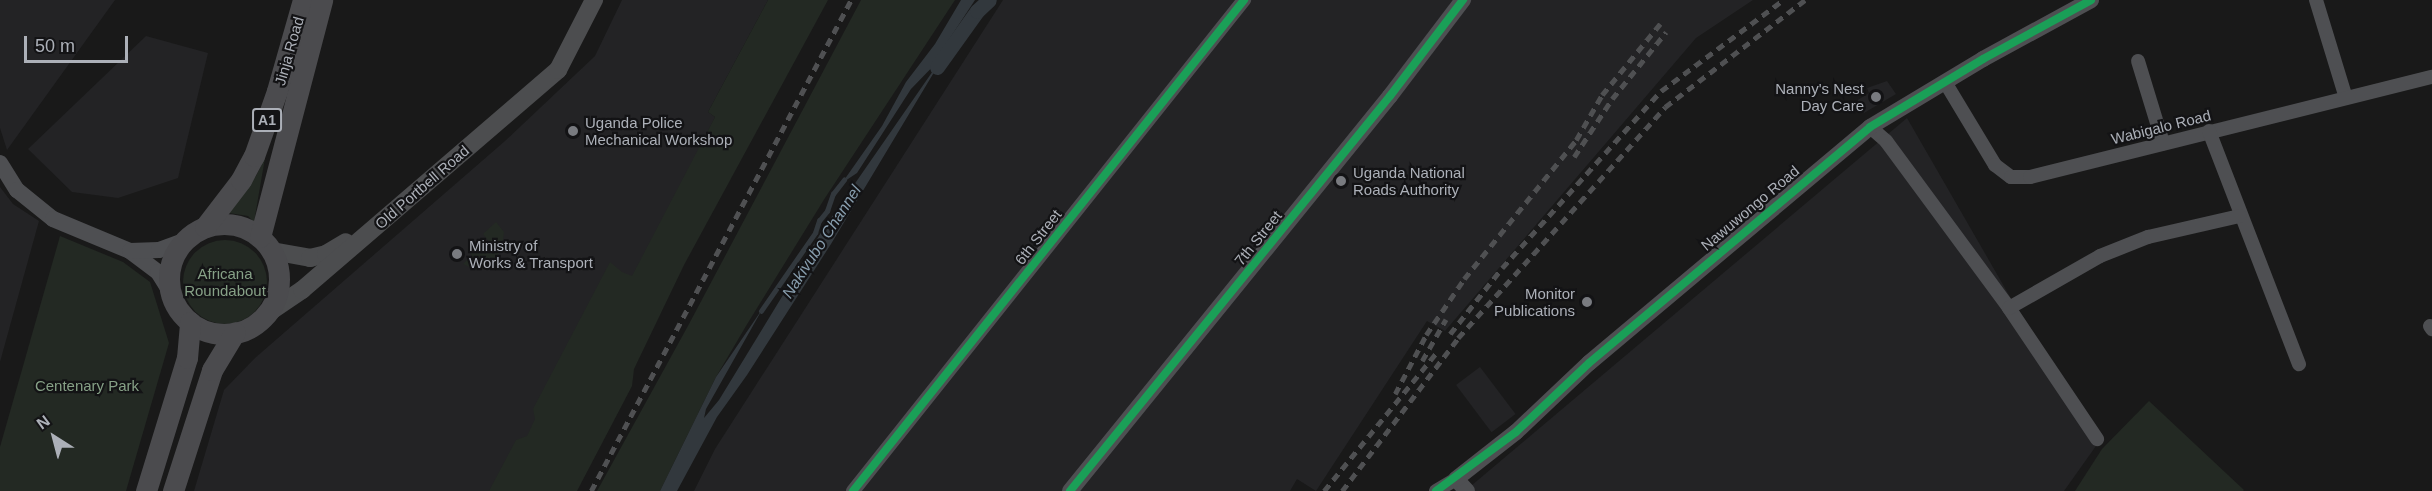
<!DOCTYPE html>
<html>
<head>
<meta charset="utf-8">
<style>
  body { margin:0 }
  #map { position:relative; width:2432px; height:491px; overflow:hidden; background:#191919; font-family:Arial,sans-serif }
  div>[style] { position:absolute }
  .built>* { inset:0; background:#232325; transform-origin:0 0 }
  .green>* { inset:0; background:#232923 }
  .round { border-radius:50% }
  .water>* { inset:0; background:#32383d }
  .stream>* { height:4.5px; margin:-2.25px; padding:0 2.25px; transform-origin:2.25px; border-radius:2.25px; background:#32383d }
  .canal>* { height:15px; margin:-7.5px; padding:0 7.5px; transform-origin:7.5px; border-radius:7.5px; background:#32383d }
  .minor>* { height:14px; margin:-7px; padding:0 7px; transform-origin:7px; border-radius:7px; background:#4e4f52 }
  .tertiary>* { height:16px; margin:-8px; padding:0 8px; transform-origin:8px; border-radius:8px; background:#4e4f52 }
  .secondary>* { height:18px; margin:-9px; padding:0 9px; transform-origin:9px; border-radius:9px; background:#4c4d4f }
  .trunk>* { height:21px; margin:-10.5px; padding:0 10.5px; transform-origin:10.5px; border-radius:10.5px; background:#4b4b4e }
  .trunk>.ring { margin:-10.5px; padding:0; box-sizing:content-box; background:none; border:21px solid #4b4b4e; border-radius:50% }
  .rail>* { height:4.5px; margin-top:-2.25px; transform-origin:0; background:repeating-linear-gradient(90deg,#4f5052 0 8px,transparent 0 14px) }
  .cycleway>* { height:8px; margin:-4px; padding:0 4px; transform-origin:4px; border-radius:4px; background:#1a9f57 }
  .dots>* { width:16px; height:16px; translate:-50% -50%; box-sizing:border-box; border:3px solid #131315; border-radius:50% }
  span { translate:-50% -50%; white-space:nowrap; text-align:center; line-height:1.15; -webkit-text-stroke:4.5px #131315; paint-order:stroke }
  .shield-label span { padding:2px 4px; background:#131315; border:2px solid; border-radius:4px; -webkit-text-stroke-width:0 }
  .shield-label { font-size:14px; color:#acb0b8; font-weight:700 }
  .street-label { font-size:15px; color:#acb0b8 }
  .poi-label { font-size:15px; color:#acb0b8 }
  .right { translate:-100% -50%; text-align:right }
  .left { translate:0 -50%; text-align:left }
  .park-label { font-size:15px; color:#86a086 }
  .water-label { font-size:16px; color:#889eae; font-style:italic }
  .north { position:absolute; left:24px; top:407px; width:60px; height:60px; -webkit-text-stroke:4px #131315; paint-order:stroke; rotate:324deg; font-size:16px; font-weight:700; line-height:24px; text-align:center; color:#acb0b8 }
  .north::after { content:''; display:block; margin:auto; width:21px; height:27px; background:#acb0b8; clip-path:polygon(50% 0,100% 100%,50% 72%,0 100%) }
  .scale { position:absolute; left:24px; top:36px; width:104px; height:27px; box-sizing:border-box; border:3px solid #acb0b8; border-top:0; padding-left:8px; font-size:18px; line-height:21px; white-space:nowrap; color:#acb0b8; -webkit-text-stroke:4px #131315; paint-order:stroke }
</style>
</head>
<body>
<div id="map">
  <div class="built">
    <div style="clip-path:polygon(0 0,115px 0,7px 150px,0 128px)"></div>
    <div style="clip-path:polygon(622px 0,768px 0,708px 112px,715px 117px,531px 491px,194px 491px,224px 390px,255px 358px,505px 141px,595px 56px)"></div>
    <div style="clip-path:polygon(1003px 0,1753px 0,1696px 38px,1445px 331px,1427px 321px,1316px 491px,1297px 479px,1290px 491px,694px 491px,715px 449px)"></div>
    <div style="clip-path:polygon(146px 36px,208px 53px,178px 178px,118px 198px,72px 192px,28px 149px)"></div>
    <div style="clip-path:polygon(1887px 81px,1896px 94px,1864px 113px,1856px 101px,1869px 93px,1867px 88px)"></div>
    <div style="clip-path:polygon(1907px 118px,2096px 446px,2064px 491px,1465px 491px)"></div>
    <div style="clip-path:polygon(0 187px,13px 204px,39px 221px,0 362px)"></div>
    <div style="left:1480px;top:367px;width:59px;height:30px;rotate:53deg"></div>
  </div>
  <div class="green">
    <div style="clip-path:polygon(768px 0,828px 0,684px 265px,634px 369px,632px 386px,577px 491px,489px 491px,516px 440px,527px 436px,535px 419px,533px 409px,610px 262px,622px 272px,632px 276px,715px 117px,708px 112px)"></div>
    <div style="clip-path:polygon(861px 0,955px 0,825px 198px,746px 326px,716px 377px,660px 491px,597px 491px,689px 324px)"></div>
    <div style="clip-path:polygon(265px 158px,254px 222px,248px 216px,229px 213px,256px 176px)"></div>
    <div style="clip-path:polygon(496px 222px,504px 232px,502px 249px,489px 267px,476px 270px,463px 264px,472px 255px,467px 250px,479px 240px,485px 247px,490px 243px,483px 234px)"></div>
    <div style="clip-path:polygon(60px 236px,123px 262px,150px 282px,169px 343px,126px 491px,0 491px,0 447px)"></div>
    <div class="round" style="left:183px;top:240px;width:84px;height:84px"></div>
    <div style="clip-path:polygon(2149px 401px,2244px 490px,2243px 491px,2075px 491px,2102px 449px)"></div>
  </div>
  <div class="water">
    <div style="clip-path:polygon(961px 0,975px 0,948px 41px,948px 49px,831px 244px,747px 375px,717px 417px,677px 491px,660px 491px,716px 377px,763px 308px,706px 409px,704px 418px,719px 400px,822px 231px,944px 55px,911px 89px,857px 173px,842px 183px,882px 126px,906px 82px,935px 44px)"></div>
  </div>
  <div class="stream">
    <div style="left:761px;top:311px;width:95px;rotate:-55.3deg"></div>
    <div style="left:815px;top:233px;width:13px;rotate:-72deg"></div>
    <div style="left:819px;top:221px;width:13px;rotate:-51deg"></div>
    <div style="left:827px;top:211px;width:18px;rotate:-71deg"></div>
    <div style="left:833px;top:194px;width:18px;rotate:-52deg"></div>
  </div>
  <div class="canal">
    <div style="left:937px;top:67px;width:69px;rotate:-54.5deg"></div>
    <div style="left:977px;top:11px;width:16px;rotate:-43deg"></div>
  </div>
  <div class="minor">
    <div style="left:2316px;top:0;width:102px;rotate:73deg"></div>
    <div style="left:2138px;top:61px;width:86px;rotate:73deg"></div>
    <div style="left:1945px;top:82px;width:97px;rotate:58.9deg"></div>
    <div style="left:1995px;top:165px;width:20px;rotate:37deg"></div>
    <div style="left:2011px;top:177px;width:19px"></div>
    <div style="left:2030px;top:177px;width:414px;rotate:-14deg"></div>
    <div style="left:1870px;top:127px;width:21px;rotate:41deg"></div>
    <div style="left:1886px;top:141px;width:207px;rotate:53.6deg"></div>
    <div style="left:2009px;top:308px;width:158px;rotate:56.1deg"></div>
    <div style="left:2209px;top:131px;width:250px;rotate:68.9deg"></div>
    <div style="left:2009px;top:308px;width:105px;rotate:-29.7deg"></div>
    <div style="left:2100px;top:256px;width:52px;rotate:-21.6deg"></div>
    <div style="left:2148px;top:237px;width:94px;rotate:-12.9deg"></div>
    <div style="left:2430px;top:326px;width:4px;rotate:56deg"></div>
    <div style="left:853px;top:491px;width:628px;rotate:-51.47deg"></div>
    <div style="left:1436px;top:491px;width:23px;rotate:-31deg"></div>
  </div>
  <div class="tertiary">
    <div style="left:0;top:163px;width:32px;rotate:58deg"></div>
    <div style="left:17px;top:190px;width:46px;rotate:38.9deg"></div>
    <div style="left:53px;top:219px;width:83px;rotate:22.6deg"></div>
    <div style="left:130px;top:251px;width:35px;rotate:37deg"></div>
    <div style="left:158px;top:272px;width:22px;rotate:58deg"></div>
    <div style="left:130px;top:251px;width:29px;rotate:-2deg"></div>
    <div style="left:159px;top:250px;width:27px;rotate:-20deg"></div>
    <div style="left:1070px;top:491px;width:508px;rotate:-50.99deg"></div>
    <div style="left:1390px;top:96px;width:121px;rotate:-52.8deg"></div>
    <div style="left:1467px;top:491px;width:16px;rotate:-133deg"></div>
    <div style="left:1456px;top:479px;width:76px;rotate:-38.1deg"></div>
    <div style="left:1516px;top:432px;width:100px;rotate:-43.4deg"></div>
    <div style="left:1589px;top:363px;width:367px;rotate:-40deg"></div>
    <div style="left:1870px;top:127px;width:132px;rotate:-31deg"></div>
    <div style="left:1983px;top:59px;width:123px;rotate:-28.6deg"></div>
  </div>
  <div class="secondary">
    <div style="left:272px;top:251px;width:39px;rotate:10deg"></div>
    <div style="left:310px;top:258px;width:16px;rotate:-14deg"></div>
    <div style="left:326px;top:254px;width:23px;rotate:-31deg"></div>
    <div style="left:265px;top:315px;width:45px;rotate:-34deg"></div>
    <div style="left:302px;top:290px;width:338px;rotate:-40.7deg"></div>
    <div style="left:558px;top:70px;width:79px;rotate:-62.8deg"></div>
  </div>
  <div class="trunk">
    <div class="ring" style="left:169px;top:224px;width:89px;height:89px"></div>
    <div style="left:205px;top:227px;width:59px;rotate:-52.5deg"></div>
    <div style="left:241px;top:180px;width:27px;rotate:-62deg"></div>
    <div style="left:254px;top:156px;width:69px;rotate:-70.5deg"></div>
    <div style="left:277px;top:91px;width:95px;rotate:-74.1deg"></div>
    <div style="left:260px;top:237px;width:245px;rotate:-75.3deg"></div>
    <div style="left:146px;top:491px;width:139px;rotate:-72.9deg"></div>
    <div style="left:187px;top:358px;width:36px;rotate:-85deg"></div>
    <div style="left:173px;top:491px;width:127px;rotate:-72.1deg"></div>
    <div style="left:212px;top:370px;width:44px;rotate:-58.8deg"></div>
  </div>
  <div class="rail">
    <div style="left:1574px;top:157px;width:69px;rotate:-56.8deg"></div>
    <div style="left:1612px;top:99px;width:86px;rotate:-51.1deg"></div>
    <div style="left:1450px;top:334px;width:84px;rotate:-51.8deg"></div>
    <div style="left:1502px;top:268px;width:238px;rotate:-48.1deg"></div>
    <div style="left:1661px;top:91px;width:152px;rotate:-36.7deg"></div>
    <div style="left:1422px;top:361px;width:48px;rotate:-60.3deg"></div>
    <div style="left:1395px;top:394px;width:67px;rotate:-62.3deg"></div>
    <div style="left:1426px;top:335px;width:68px;rotate:-55.8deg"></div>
    <div style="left:1464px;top:279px;width:179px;rotate:-51.1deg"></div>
    <div style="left:1576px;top:140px;width:52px;rotate:-60deg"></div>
    <div style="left:1602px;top:95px;width:92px;rotate:-50.8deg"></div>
    <div style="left:591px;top:491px;width:556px;rotate:-62.1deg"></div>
    <div style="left:1324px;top:491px;width:178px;rotate:-50.9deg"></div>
    <div style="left:1342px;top:491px;width:192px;rotate:-52.8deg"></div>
    <div style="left:1458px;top:338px;width:310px;rotate:-48.1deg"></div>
    <div style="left:1665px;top:107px;width:176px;rotate:-37.4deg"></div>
  </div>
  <div class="cycleway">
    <div style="left:853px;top:491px;width:628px;rotate:-51.47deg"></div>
    <div style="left:1070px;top:491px;width:508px;rotate:-50.99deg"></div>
    <div style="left:1390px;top:96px;width:121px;rotate:-52.8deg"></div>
    <div style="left:1436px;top:491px;width:99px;rotate:-36.4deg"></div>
    <div style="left:1516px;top:432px;width:100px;rotate:-43.4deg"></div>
    <div style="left:1589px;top:363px;width:367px;rotate:-40deg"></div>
    <div style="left:1870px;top:127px;width:132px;rotate:-31deg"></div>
    <div style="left:1983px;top:59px;width:123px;rotate:-28.6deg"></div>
  </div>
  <div class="dots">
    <div style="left:1876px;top:97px;background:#797b80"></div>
    <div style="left:573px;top:131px;background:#797b80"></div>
    <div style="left:1341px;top:181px;background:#797b80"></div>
    <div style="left:457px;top:254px;background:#797b80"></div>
    <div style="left:1587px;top:302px;background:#797b80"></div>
  </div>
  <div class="shield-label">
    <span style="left:267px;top:120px">A1</span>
  </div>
  <div class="street-label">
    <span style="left:289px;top:51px;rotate:-74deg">Jinja Road</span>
    <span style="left:2161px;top:127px;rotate:-14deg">Wabigalo Road</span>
    <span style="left:422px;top:187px;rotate:-41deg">Old Portbell Road</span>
    <span style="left:1750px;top:208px;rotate:-40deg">Nawuwongo Road</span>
    <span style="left:1038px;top:237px;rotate:-52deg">6th Street</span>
    <span style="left:1258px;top:238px;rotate:-51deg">7th Street</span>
  </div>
  <div class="poi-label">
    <span class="right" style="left:1864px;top:97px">Nanny's Nest<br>Day Care</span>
    <span class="left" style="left:585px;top:131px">Uganda Police<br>Mechanical Workshop</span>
    <span class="left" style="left:1353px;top:181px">Uganda National<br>Roads Authority</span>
    <span class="left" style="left:469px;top:254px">Ministry of<br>Works &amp; Transport</span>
    <span class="right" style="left:1575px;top:302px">Monitor<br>Publications</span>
  </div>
  <div class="park-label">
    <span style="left:225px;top:282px">Africana<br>Roundabout</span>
    <span style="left:87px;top:386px">Centenary Park</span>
  </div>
  <div class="water-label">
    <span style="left:822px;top:242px;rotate:-57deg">Nakivubo Channel</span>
  </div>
  <div class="north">N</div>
  <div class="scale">50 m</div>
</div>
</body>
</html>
